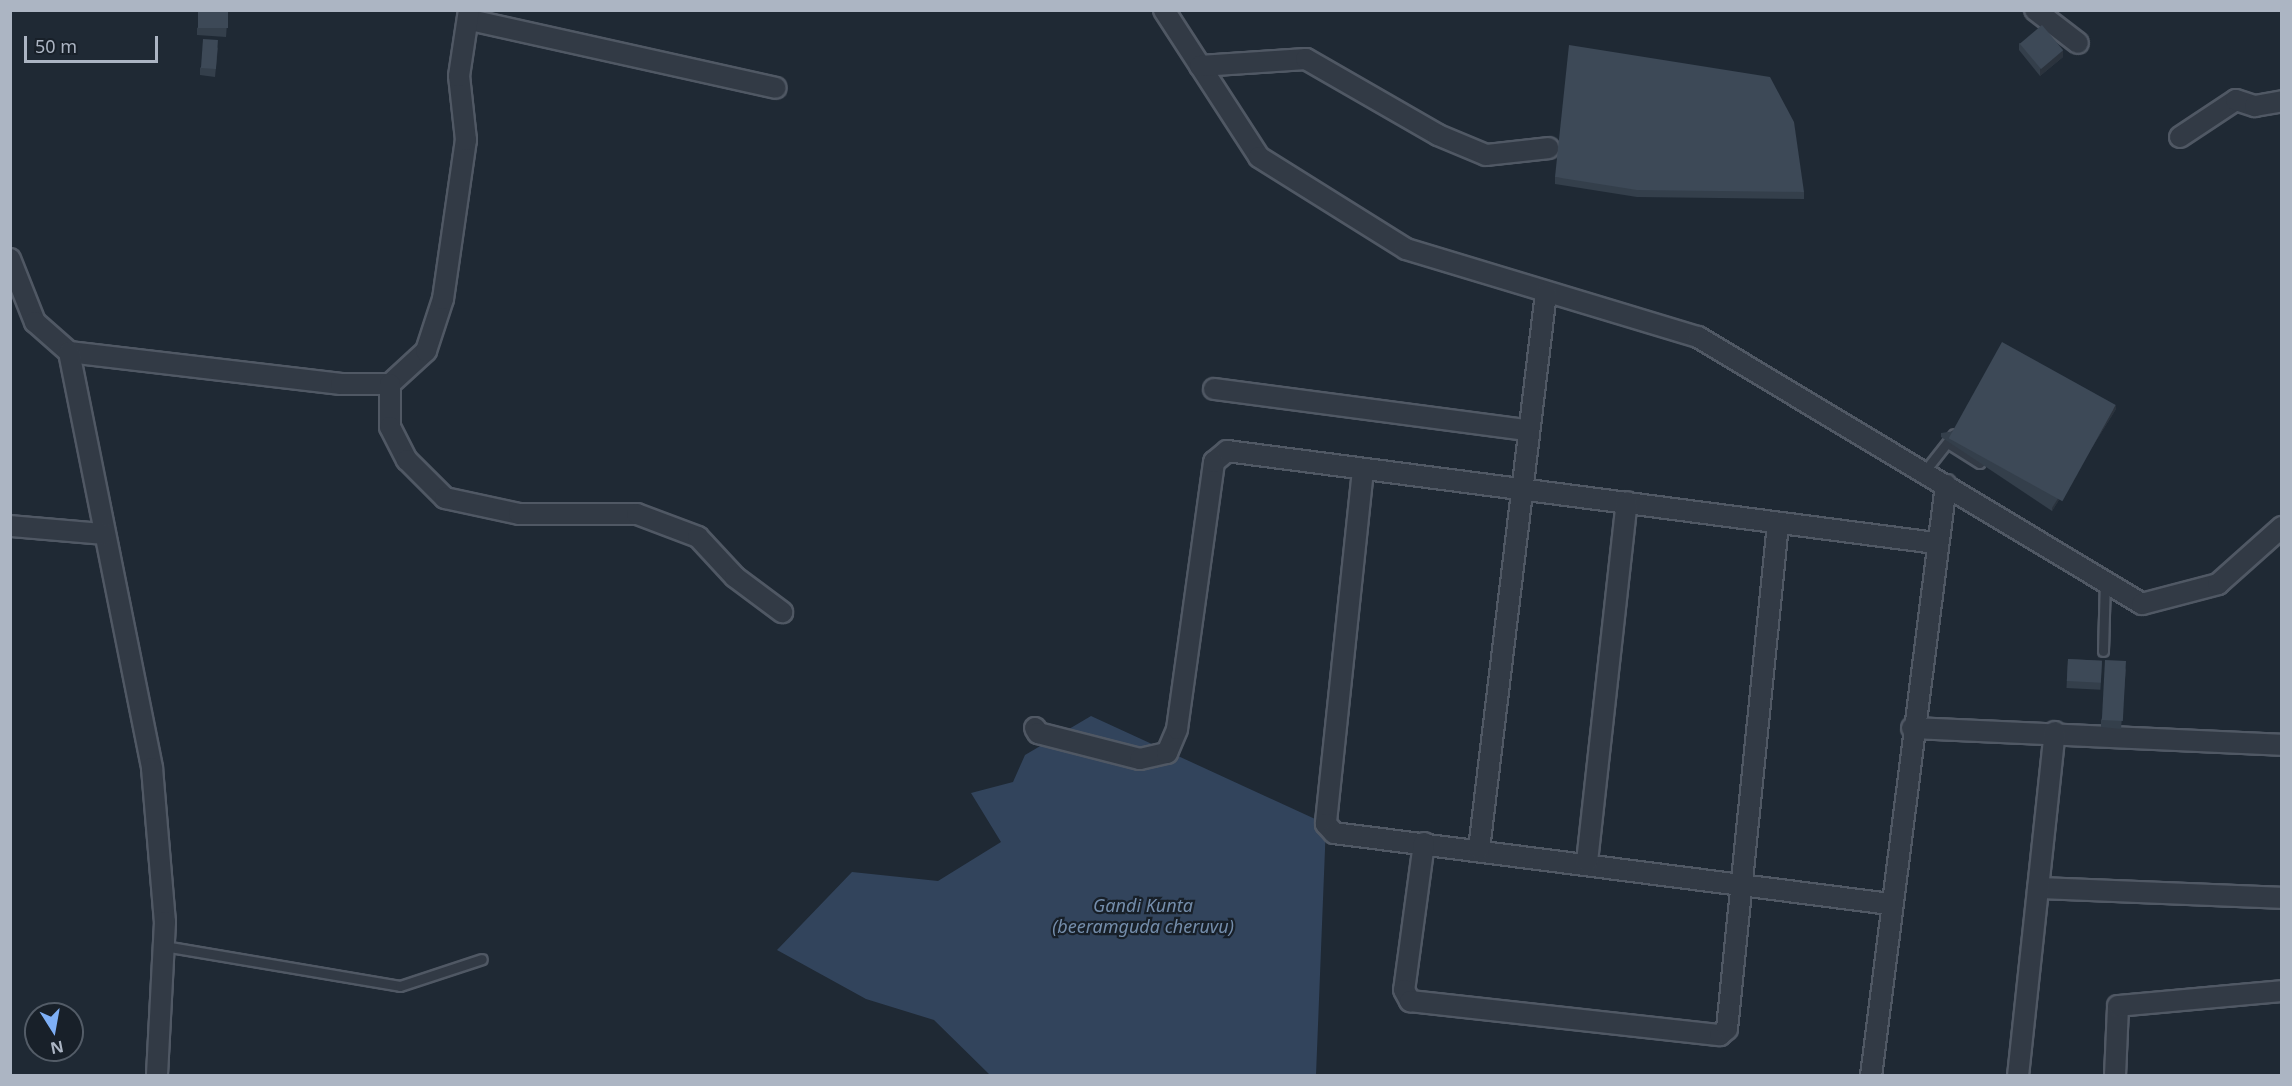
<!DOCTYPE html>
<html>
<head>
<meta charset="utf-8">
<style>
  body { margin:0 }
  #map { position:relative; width:2292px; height:1086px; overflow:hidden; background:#1f2934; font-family:"Noto Sans",sans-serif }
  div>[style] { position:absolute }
  .water>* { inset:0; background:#32445c }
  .roads { filter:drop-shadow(2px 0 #505864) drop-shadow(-2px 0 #505864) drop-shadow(0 2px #505864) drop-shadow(0 -2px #505864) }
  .service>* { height:9px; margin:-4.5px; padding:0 4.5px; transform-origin:4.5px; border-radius:4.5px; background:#323a45 }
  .minor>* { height:20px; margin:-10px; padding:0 10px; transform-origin:10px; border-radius:10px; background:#323a45 }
  .wall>* { inset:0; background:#343f4b; transform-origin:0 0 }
  .shaded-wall>* { inset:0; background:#2b333d }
  .building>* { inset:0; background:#3d4957; transform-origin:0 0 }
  span { translate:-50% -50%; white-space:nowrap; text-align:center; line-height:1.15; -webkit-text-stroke:4.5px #182029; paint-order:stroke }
  .water-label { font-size:18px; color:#748dab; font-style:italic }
  .frame { position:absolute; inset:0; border:12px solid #acb5c3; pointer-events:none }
  .north { position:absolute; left:24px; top:1002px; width:60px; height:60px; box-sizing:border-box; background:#182029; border:2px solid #535c67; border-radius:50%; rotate:169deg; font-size:16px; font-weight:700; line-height:24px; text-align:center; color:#acb5c3 }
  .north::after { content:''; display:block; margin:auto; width:21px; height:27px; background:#7eaff6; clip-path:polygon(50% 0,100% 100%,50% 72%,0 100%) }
  .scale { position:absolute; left:24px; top:36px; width:134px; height:27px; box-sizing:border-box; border:3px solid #acb5c3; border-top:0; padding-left:8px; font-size:18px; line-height:21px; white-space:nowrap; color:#acb5c3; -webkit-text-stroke:4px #182029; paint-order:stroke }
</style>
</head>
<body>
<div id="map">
  <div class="water">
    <div style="clip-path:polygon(1091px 716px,1326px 824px,1316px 1075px,990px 1075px,934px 1020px,866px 999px,777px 950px,852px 872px,938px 881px,1001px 842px,971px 793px,1013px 782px,1025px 755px)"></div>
  </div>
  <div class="roads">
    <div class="service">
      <div style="left:1949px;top:444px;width:36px;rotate:32deg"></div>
      <div style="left:1924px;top:472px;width:48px;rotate:-51.7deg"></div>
      <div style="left:2103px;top:651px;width:70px;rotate:-88.4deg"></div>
      <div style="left:164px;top:946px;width:239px;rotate:9.6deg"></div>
      <div style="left:400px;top:986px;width:86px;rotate:-18.2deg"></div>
    </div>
    <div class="minor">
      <div style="left:1164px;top:10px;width:175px;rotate:57.1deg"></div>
      <div style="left:1259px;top:157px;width:173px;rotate:32deg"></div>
      <div style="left:1406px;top:249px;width:305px;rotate:16.8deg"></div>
      <div style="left:1698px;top:337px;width:518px;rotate:31.02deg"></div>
      <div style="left:2142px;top:604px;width:79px;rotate:-14.7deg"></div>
      <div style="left:2218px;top:584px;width:86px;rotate:-41.7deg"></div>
      <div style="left:2035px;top:10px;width:54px;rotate:37.5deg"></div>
      <div style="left:470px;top:20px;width:313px;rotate:12.5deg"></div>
      <div style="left:1200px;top:66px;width:106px;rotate:-3.8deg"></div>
      <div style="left:1306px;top:59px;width:152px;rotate:29.9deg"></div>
      <div style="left:1438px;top:135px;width:52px;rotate:22.6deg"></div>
      <div style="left:1486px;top:155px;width:63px;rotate:-6.3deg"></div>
      <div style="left:2180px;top:137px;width:67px;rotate:-33.5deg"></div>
      <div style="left:2236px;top:100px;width:20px;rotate:18deg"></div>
      <div style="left:2255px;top:106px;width:27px;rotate:-10deg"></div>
      <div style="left:10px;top:259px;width:68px;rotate:68.4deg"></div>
      <div style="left:35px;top:322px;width:45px;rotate:41.4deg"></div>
      <div style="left:69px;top:352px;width:274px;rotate:6.7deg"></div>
      <div style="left:341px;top:384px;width:49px"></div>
      <div style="left:390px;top:384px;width:49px;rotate:-42.5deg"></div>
      <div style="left:426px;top:351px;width:55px;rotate:-71.9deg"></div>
      <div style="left:443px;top:299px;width:161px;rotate:-81.8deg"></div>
      <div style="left:466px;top:140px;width:64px;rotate:-96.2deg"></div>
      <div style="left:459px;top:76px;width:67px;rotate:-81.4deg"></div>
      <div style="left:69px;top:352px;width:424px;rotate:78.7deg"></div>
      <div style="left:152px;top:768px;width:155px;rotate:85.2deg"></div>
      <div style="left:165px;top:922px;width:154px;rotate:93deg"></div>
      <div style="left:390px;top:384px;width:43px;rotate:90deg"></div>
      <div style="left:390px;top:427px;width:37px;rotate:63deg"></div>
      <div style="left:407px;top:460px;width:54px;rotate:45deg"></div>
      <div style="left:445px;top:498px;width:76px;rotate:12.2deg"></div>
      <div style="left:519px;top:514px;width:118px"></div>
      <div style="left:637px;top:514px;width:65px;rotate:20.7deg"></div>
      <div style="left:698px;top:537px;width:54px;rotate:47.2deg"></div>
      <div style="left:735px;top:577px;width:59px;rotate:36.7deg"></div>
      <div style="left:1214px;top:389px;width:315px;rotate:7.5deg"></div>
      <div style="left:1363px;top:470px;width:356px;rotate:96deg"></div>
      <div style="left:1326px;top:824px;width:12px;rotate:48deg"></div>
      <div style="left:1334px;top:833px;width:561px;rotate:7.28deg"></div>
      <div style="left:10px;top:526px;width:94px;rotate:4.9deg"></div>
      <div style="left:1035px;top:728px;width:6px;rotate:59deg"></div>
      <div style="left:1038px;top:733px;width:105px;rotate:14.3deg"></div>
      <div style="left:1140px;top:759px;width:28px;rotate:-13deg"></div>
      <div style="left:1167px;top:753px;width:26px;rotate:-67deg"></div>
      <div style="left:1177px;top:729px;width:270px;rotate:-82.1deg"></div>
      <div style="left:1214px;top:462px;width:17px;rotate:-40deg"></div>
      <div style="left:1227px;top:451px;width:714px;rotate:7.4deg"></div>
      <div style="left:1912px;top:728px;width:370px;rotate:2.6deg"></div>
      <div style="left:1424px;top:843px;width:148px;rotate:97.7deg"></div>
      <div style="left:1404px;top:990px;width:13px;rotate:61deg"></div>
      <div style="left:1410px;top:1001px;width:312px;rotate:6.3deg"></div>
      <div style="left:1720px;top:1035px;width:9px;rotate:-41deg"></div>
      <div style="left:1727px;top:1029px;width:508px;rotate:-84.23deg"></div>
      <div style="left:1479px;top:849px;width:560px;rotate:-83.13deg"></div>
      <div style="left:1587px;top:862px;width:362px;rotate:-83.7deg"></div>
      <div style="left:2038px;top:888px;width:244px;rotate:2.3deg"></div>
      <div style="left:1871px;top:1076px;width:596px;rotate:-82.77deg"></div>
      <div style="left:2018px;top:1076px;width:346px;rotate:-83.9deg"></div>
      <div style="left:2115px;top:1076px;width:70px;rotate:-87.5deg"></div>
      <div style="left:2118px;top:1006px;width:165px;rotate:-5.2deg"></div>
    </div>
  </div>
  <div class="wall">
    <div style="clip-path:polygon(228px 10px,226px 37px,197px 35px,197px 28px)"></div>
    <div style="clip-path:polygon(2019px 43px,2063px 57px,2040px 76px,2019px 50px)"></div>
    <div style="clip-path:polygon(218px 47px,215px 77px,200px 75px,200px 68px)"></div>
    <div style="clip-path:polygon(1555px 177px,1804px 192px,1804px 199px,1637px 197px,1555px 184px)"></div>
    <div style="clip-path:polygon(2116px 409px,2052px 511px,1941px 437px,1941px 433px)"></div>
    <div style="left:2068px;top:659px;width:34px;height:29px;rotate:3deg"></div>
    <div style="clip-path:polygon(2126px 668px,2121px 729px,2101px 727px,2101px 720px)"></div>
  </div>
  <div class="shaded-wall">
    <div style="clip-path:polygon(2063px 50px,2063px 57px,2040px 76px,2040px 69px)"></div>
    <div style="clip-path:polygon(2116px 405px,2116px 409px,2052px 511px,2052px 508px)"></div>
  </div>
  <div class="building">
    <div style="left:198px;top:10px;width:30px;height:18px"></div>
    <div style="left:2042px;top:25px;width:33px;height:29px;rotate:50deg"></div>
    <div style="left:203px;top:39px;width:15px;height:29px;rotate:4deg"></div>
    <div style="clip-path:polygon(1569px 45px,1770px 77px,1794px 122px,1804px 192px,1637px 190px,1555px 177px)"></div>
    <div style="left:2002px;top:342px;width:130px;height:110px;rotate:29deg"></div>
    <div style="left:2068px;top:659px;width:34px;height:22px;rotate:3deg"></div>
    <div style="left:2105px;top:660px;width:21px;height:60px;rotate:3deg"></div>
  </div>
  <div class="water-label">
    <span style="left:1143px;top:916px">Gandi Kunta<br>(beeramguda cheruvu)</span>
  </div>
  <div class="frame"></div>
  <div class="north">N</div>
  <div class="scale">50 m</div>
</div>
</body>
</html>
